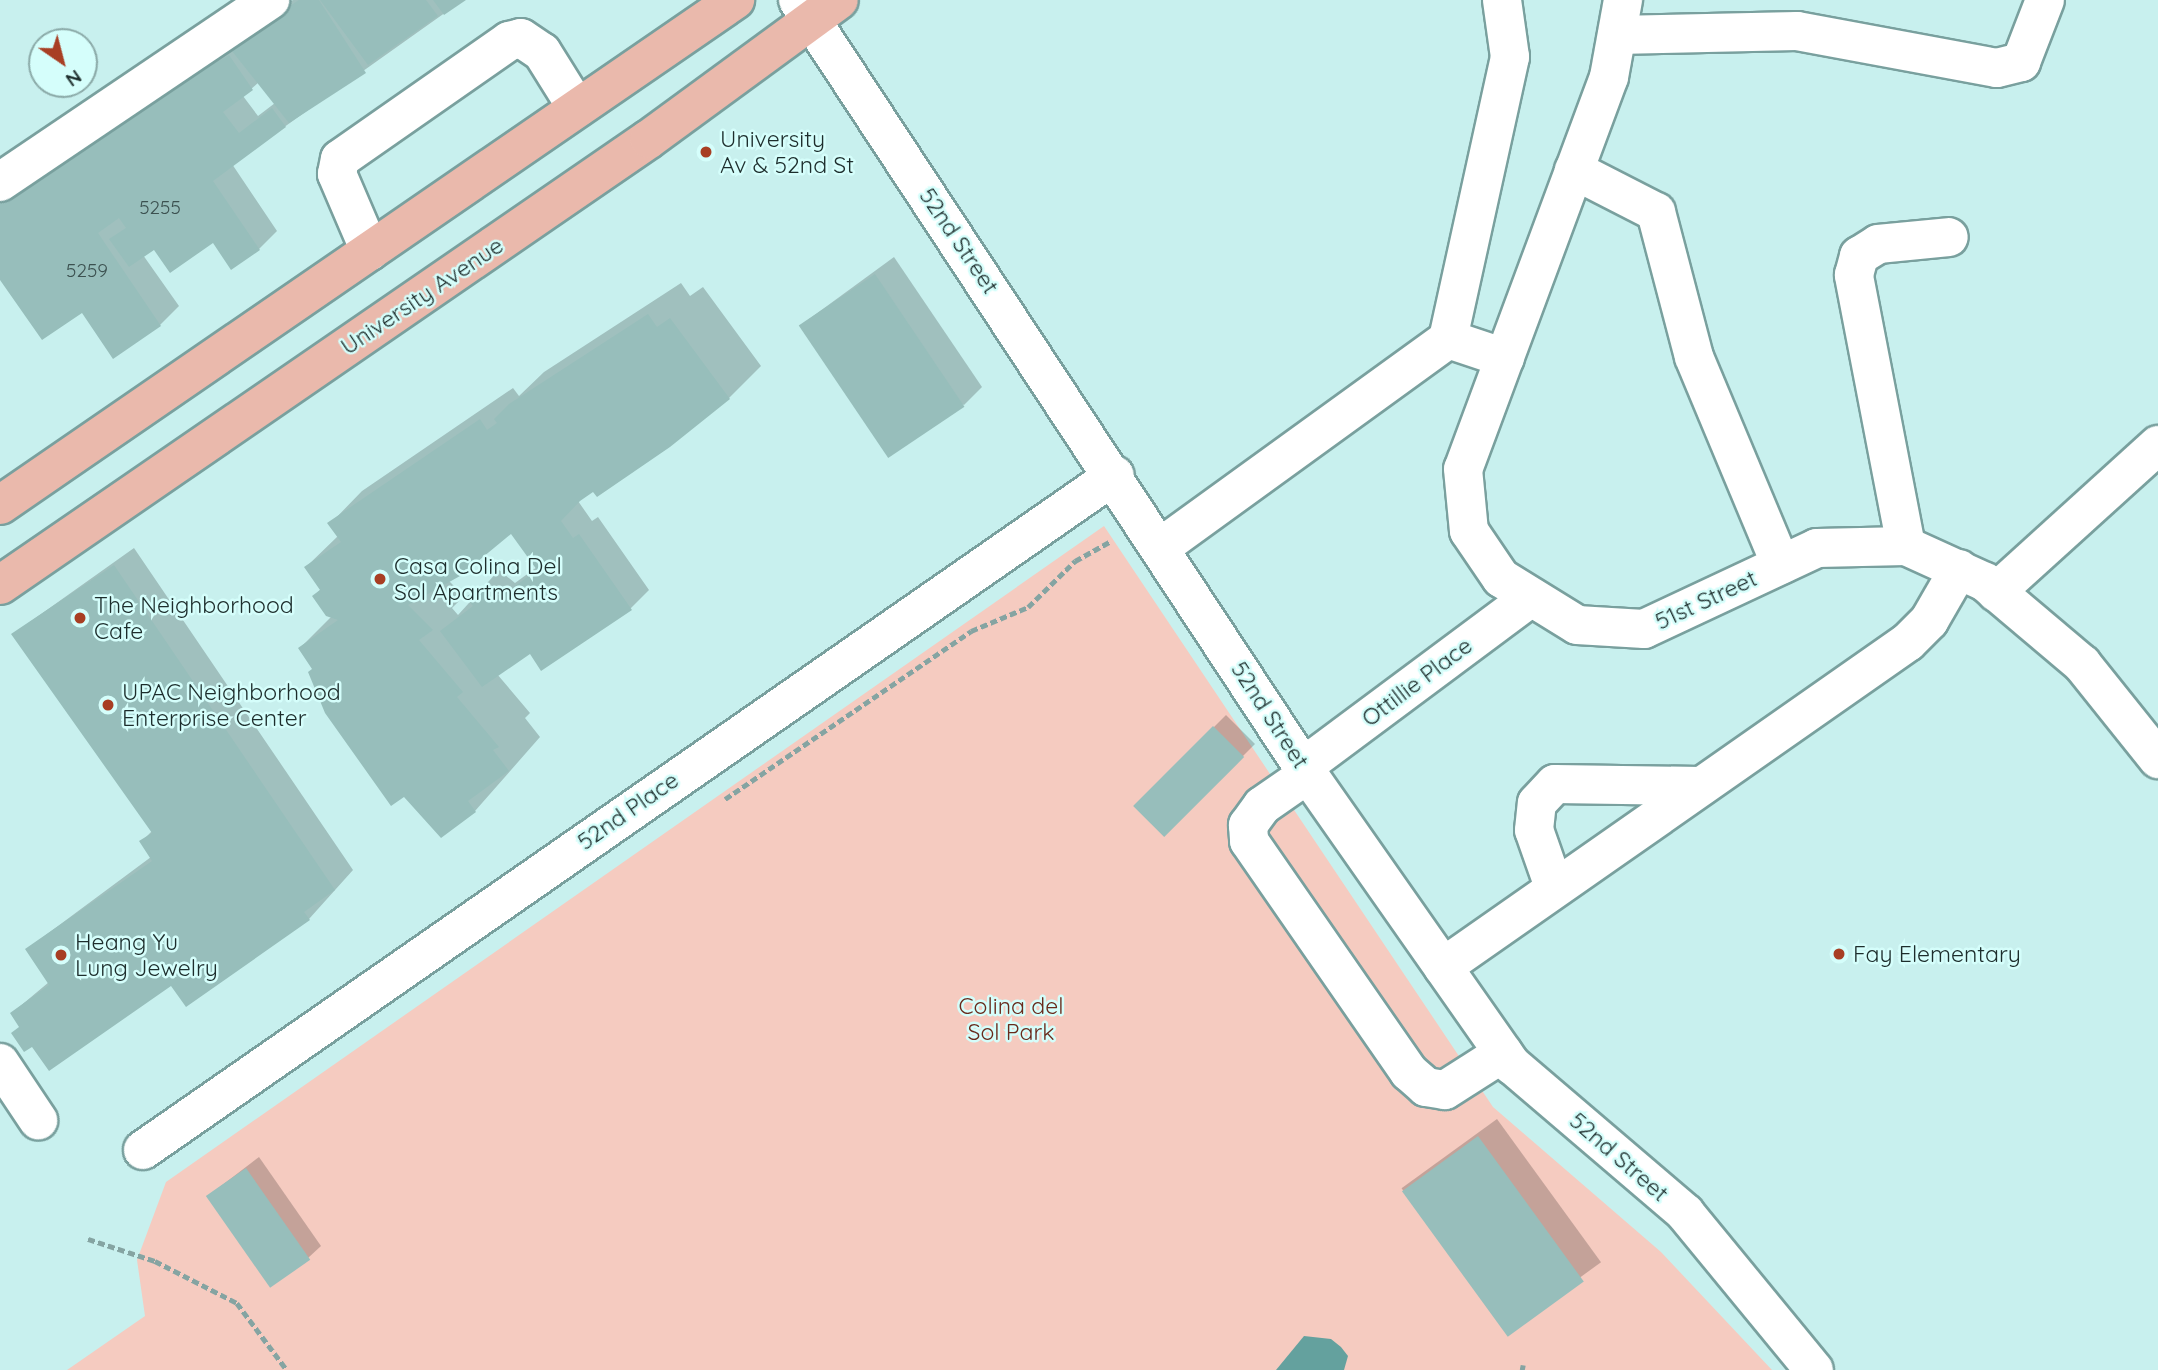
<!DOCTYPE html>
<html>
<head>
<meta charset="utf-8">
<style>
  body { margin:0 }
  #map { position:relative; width:2158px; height:1370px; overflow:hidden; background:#c8f0ee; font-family:Quicksand,sans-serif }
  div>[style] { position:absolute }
  .green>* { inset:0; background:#f5cbc0 }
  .water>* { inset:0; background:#64a19e }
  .shadow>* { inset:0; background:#0003; transform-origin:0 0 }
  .building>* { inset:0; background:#97bebb; transform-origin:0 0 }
  .path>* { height:4.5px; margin-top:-2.25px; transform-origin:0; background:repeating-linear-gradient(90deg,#85a4a2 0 7px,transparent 0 10.5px) }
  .roads { filter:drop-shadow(2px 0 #79a09e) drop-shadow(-2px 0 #79a09e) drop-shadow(0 2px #79a09e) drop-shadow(0 -2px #79a09e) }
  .minor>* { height:38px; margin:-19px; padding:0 19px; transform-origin:19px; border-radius:19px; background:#fff }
  .major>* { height:38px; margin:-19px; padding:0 19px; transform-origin:19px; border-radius:19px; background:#eab9ac }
  .dots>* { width:19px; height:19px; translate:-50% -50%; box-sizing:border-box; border:4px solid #d5fefb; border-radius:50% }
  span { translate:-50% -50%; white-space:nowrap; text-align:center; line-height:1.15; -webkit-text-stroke:5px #d5fefb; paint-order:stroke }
  .number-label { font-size:19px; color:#3c5150 }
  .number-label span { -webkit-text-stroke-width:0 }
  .poi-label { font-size:23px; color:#1d2d2c }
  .left { translate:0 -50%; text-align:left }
  .street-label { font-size:23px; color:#1d2d2c }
  .park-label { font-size:23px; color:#692a1b }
  .north { position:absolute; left:28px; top:28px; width:70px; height:70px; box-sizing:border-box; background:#d5fefb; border:2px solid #8baaa8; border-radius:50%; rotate:145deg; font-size:19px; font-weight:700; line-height:28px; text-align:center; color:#1d2d2c }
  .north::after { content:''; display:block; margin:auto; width:24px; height:32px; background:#a83f24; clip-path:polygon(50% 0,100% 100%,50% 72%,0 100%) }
</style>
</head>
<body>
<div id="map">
  <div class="green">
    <div style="clip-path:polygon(1104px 526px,1493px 1107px,1661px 1252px,1772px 1370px,67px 1370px,145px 1316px,137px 1260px,166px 1182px)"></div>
  </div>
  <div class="water">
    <div style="clip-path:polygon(1304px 1336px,1331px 1339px,1341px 1347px,1348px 1356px,1344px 1370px,1276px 1370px)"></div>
  </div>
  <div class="shadow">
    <div style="clip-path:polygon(evenodd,293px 0,463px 0,232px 164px,277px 231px,259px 249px,213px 240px,155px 248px,143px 255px,179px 306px,160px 325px,82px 310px,0 276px,0 192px,293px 0,259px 82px,275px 103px,258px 116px,243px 96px,259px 82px)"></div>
    <div style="clip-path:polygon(894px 257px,982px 387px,964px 405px,801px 325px)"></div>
    <div style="clip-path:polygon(evenodd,681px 283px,690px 296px,703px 287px,761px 366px,729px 398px,578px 501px,592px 521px,598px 517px,649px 590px,631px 608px,530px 651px,497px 674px,530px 713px,525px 718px,540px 737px,475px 811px,441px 835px,300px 648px,332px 616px,314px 596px,321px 589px,306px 567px,338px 536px,330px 524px,362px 491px,513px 388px,519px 396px,544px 372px,681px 283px,515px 529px,537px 567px,515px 583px,499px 570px,458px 615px,452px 608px,464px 596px,448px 580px,515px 529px)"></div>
    <div style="clip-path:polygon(134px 548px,353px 870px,309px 919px,171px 983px,21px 1026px,12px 1013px,49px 982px,27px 949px,151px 857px,141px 842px,152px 831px,13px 634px)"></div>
    <div style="left:1226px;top:715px;width:41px;height:128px;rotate:45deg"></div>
    <div style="left:1497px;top:1119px;width:177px;height:118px;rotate:54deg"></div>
    <div style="clip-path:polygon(259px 1157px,321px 1246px,308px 1258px,208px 1196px)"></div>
  </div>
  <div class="building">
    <div style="clip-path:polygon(299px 0,319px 0,366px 73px,289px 123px,228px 46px)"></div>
    <div style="clip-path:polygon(320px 0,426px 0,438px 16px,368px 65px)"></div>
    <div style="clip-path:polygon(433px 0,466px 0,444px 15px)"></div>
    <div style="clip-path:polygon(213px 53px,219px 61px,229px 55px,253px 90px,223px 112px,239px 133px,272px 108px,286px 127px,213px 181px,260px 250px,231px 270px,213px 243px,170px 273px,154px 250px,129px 267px,109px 239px,126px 228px,119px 218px,98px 233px,161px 326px,113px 359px,82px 313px,42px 340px,0 280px,0 194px)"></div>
    <div style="left:875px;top:274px;width:160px;height:92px;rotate:56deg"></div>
    <div style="clip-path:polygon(648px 314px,657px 327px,670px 318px,730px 399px,670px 447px,597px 497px,593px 492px,580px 501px,561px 521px,573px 538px,579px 534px,632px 610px,541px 671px,530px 654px,482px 687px,440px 631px,473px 606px,466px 597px,480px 587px,496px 600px,537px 570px,511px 534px,460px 576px,408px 605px,433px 630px,419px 640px,463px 692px,457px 697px,499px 747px,493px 750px,509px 771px,468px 801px,476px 812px,441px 838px,404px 797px,391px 806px,325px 713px,308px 672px,312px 669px,298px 648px,338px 620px,326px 616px,312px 596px,320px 590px,304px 567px,341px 542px,327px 523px,480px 419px,487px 430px,497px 423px,494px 419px,509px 404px)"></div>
    <div style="clip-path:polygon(114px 565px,335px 890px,304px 912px,310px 920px,186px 1007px,171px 986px,49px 1071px,32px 1047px,24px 1052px,11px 1033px,19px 1027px,10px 1013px,49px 985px,25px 949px,152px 861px,139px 841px,152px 833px,11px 634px)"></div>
    <div style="left:1213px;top:726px;width:44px;height:113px;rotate:45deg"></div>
    <div style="left:1478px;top:1136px;width:180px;height:94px;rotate:54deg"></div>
    <div style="left:246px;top:1168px;width:112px;height:49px;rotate:55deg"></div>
  </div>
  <div class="path">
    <div style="left:725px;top:799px;width:298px;rotate:-34.3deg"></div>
    <div style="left:971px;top:631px;width:62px;rotate:-22.8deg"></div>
    <div style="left:1028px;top:607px;width:66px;rotate:-44.4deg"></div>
    <div style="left:1075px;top:561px;width:39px;rotate:-29deg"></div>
    <div style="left:88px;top:1239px;width:71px;rotate:18.2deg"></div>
    <div style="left:155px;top:1261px;width:92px;rotate:27.1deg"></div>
    <div style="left:237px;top:1303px;width:84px;rotate:53.3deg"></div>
    <div style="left:1522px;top:1370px;width:5px;rotate:-79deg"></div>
  </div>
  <div class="roads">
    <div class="minor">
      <div style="left:798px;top:0;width:918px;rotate:56.64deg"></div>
      <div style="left:1303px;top:767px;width:364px;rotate:55deg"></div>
      <div style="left:1512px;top:1065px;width:228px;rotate:40.5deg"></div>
      <div style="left:1685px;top:1213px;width:203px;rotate:50.6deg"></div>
      <div style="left:1623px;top:0;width:78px;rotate:100.3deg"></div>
      <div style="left:1609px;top:77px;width:418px;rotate:110.4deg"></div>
      <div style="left:1463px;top:469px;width:62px;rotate:84.5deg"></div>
      <div style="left:1469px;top:531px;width:57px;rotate:55.8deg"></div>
      <div style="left:1501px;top:578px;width:89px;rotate:31.7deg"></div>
      <div style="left:1577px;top:625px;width:67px;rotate:3.4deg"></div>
      <div style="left:1644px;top:629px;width:191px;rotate:-25.1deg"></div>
      <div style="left:1817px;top:548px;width:89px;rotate:-1.3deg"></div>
      <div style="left:1906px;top:546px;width:87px;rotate:24.5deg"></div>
      <div style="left:1985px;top:582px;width:127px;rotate:40.2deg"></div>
      <div style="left:2082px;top:664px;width:122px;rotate:51.3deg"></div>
      <div style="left:1617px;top:35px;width:180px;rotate:-1.3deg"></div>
      <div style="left:1797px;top:31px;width:203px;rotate:10.5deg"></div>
      <div style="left:1997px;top:68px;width:25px;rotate:-14deg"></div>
      <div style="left:2021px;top:62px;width:66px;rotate:-68.8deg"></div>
      <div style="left:1574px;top:170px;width:92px;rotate:27.1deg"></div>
      <div style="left:1656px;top:212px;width:150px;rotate:75.3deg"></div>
      <div style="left:1694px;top:357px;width:225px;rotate:67.3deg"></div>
      <div style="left:0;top:182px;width:326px;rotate:-34deg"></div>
      <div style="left:370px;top:251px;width:84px;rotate:-113.2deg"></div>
      <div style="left:337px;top:174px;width:15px;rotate:-79deg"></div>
      <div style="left:340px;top:159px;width:206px;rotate:-34.9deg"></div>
      <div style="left:509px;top:41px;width:12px;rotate:-14deg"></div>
      <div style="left:521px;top:38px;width:25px;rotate:34deg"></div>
      <div style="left:542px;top:52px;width:66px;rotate:58deg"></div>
      <div style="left:1448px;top:339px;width:289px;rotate:-77.6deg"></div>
      <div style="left:1510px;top:57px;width:58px;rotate:-98deg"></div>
      <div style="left:1906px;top:546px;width:276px;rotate:-100.9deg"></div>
      <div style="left:1854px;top:275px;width:20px;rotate:-75deg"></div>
      <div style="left:1859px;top:256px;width:22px;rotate:-32deg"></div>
      <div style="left:1878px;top:244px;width:71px;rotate:-5.6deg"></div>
      <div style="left:1161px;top:547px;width:354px;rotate:-35.9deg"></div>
      <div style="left:1448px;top:339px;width:60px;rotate:18.4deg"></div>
      <div style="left:1996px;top:592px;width:219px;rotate:-42.2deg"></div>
      <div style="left:1303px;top:767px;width:284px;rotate:-36.7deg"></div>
      <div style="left:1308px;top:774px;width:56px;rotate:145.2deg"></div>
      <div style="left:1262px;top:806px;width:24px;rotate:126deg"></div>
      <div style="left:1248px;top:825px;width:16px;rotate:86deg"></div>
      <div style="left:1249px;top:841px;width:281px;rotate:55.3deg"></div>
      <div style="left:1409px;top:1072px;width:23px;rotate:41deg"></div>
      <div style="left:1426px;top:1087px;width:19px;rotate:9deg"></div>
      <div style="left:1445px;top:1090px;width:69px;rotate:-32.5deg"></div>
      <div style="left:1554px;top:887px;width:60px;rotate:-109.3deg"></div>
      <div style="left:1534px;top:830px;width:27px;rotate:-84deg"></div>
      <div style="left:1537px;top:803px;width:26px;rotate:-47deg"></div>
      <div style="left:1555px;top:784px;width:146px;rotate:0.8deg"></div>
      <div style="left:1443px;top:967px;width:567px;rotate:-34.95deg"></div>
      <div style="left:1908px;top:642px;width:30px;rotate:-45deg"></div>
      <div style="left:1929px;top:621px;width:60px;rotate:-60deg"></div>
      <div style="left:0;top:1063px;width:69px;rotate:56.3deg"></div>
      <div style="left:143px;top:1150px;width:1183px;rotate:-34.78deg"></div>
    </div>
    <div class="major">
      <div style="left:0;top:505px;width:892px;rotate:-34.49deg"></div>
      <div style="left:0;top:585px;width:787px;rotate:-34.5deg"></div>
      <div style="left:649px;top:139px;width:235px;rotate:-36.2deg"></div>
    </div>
  </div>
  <div class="dots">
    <div style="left:706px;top:152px;background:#a83f24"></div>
    <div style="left:380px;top:579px;background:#a83f24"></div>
    <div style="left:80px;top:618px;background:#a83f24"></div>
    <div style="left:108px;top:705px;background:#a83f24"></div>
    <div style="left:1839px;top:954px;background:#a83f24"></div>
    <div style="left:61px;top:955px;background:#a83f24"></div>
  </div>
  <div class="number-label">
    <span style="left:160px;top:208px">5255</span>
    <span style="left:87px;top:271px">5259</span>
  </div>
  <div class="poi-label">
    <span class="left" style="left:720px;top:152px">University<br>Av &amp; 52nd St</span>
    <span class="left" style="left:394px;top:579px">Casa Colina Del<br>Sol Apartments</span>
    <span class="left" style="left:94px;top:618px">The Neighborhood<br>Cafe</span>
    <span class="left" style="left:122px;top:705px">UPAC Neighborhood<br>Enterprise Center</span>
    <span class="left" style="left:75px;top:955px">Heang Yu<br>Lung Jewelry</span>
    <span class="left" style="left:1853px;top:954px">Fay Elementary</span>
  </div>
  <div class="street-label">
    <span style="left:959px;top:241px;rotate:56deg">52nd Street</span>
    <span style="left:422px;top:296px;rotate:-34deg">University Avenue</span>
    <span style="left:1706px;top:600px;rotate:-25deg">51st Street</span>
    <span style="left:1417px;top:682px;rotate:-37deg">Ottillie Place</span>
    <span style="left:1270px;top:715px;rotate:57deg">52nd Street</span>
    <span style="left:628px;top:811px;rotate:-35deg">52nd Place</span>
    <span style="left:1619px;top:1157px;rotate:41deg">52nd Street</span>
  </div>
  <div class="park-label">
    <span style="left:1011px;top:1019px">Colina del<br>Sol Park</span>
  </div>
  <div class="north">N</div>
</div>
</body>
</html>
